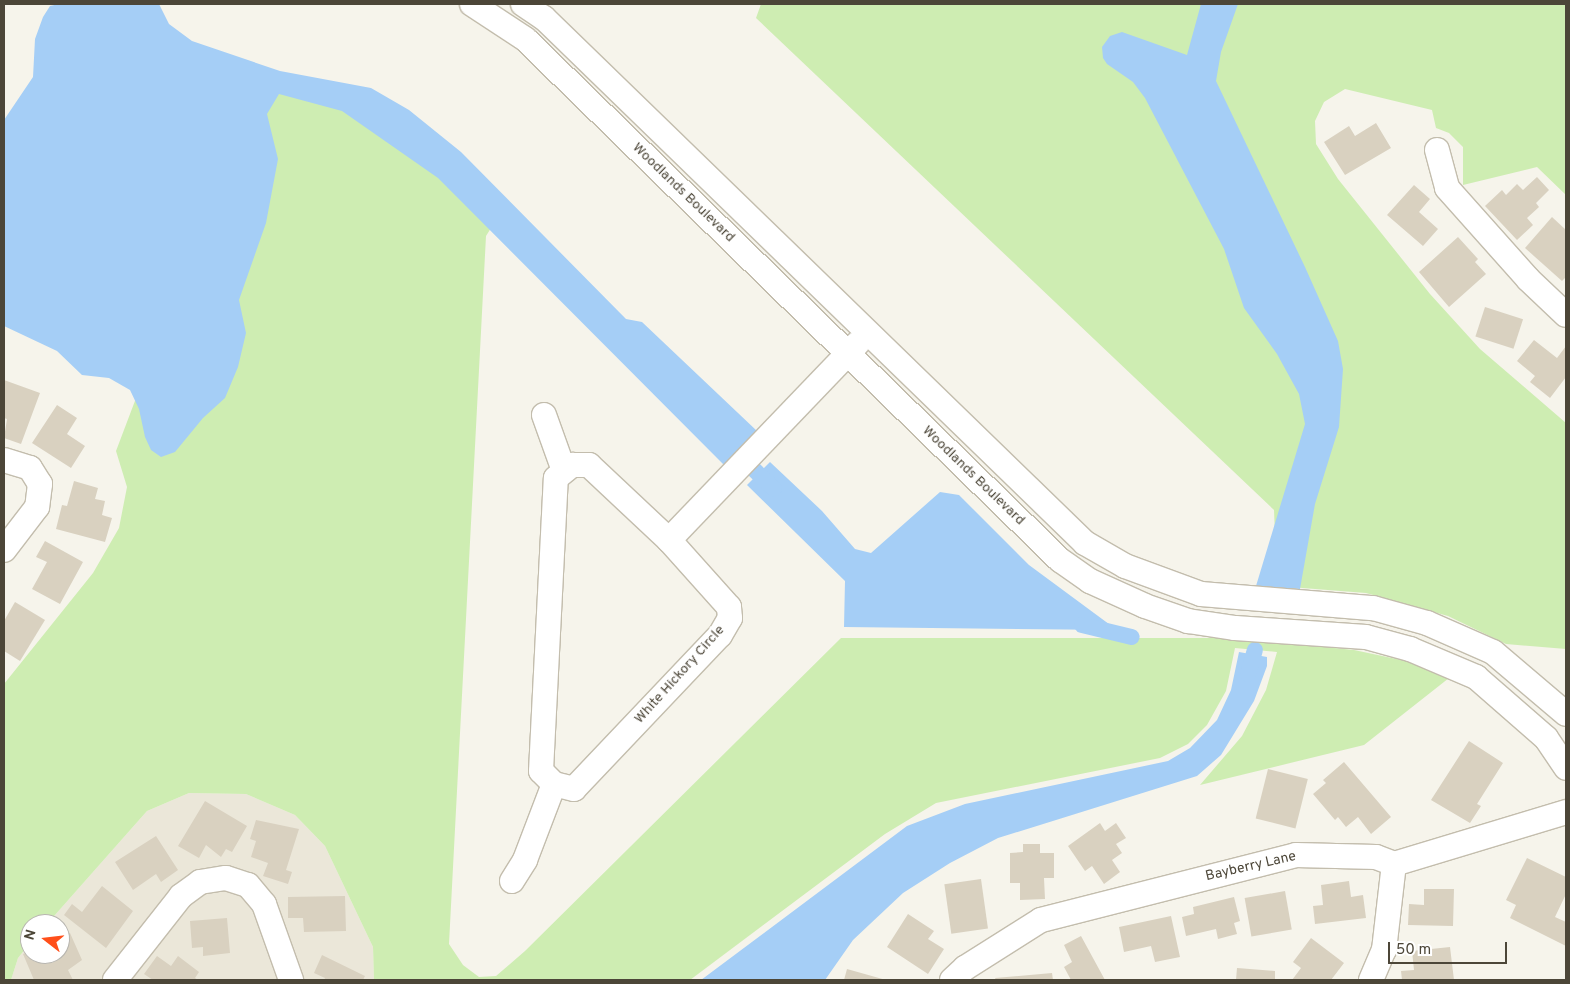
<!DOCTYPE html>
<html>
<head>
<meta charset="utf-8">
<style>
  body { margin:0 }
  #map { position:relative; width:1570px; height:984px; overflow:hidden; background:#f6f4eb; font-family:Overpass,sans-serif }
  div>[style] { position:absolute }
  .residential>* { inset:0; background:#ebe7d9 }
  .green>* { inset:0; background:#ceedb2 }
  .water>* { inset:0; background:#a5cef6 }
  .canal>* { height:16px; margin:-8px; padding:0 8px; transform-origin:8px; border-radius:8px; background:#a5cef6 }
  .building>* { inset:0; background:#d9d1c0; transform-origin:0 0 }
  .roads { filter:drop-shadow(1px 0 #c3bdad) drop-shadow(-1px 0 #c3bdad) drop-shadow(0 1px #c3bdad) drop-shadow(0 -1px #c3bdad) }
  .minor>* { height:24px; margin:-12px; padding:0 12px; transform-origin:12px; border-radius:12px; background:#fff }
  span { translate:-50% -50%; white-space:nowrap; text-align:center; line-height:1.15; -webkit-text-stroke:4.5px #fff; paint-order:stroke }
  .street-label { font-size:14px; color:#4c4638 }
  .frame { position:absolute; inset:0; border:5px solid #4c4638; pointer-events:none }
  .north { position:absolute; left:20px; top:914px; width:50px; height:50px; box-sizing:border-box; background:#fff; border:1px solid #b7b5af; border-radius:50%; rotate:286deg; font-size:14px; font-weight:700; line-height:20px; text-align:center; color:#4c4638 }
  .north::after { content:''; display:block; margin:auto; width:18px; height:22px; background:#ff4f1a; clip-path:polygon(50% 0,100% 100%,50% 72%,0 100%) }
  .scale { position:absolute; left:1388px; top:942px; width:119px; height:22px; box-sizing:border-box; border:2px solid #4c4638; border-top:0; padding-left:6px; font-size:15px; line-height:18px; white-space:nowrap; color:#4c4638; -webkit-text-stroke:4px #fff; paint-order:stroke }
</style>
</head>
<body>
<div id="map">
  <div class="residential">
    <div style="clip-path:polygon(189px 793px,246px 794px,295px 815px,325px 846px,373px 947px,374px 980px,11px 980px,18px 958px,30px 943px,30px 954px,60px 954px,60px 924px,47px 924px,147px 811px)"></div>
  </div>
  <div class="green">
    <div style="clip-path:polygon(761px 4px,1566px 4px,1566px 195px,1537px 167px,1463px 185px,1463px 147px,1449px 133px,1436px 128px,1432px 110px,1345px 89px,1324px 102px,1315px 121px,1316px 144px,1338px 179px,1430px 294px,1480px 349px,1566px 423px,1566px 649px,1506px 644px,1448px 616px,1366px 593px,1277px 586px,1274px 510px,756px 18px)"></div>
    <div style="clip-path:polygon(255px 84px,336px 92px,496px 220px,486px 236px,449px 944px,463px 965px,479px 977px,496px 976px,525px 951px,841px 638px,1235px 638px,1354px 650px,1406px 661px,1449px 678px,1364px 745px,1200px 785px,1242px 736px,1266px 690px,1277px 652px,1235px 648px,1226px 691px,1207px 725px,1188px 744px,1160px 758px,936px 803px,885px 834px,690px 980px,374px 980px,373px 947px,325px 846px,295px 815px,246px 794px,189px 793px,147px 811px,47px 924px,30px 924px,30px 943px,18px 958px,11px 980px,4px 980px,4px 684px,93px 573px,119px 528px,127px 487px,116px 451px)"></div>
  </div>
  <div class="water">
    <div style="clip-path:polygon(59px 4px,159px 4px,169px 24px,192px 41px,280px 71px,371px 88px,409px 110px,461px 152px,626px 319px,642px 322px,757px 431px,725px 466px,438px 178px,342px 111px,279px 94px,267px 114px,278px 159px,266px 223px,239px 300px,246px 333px,238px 367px,225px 398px,203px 418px,175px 452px,161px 457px,151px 450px,145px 437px,139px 409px,130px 390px,109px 378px,82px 375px,57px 351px,4px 326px,4px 120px,33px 77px,35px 39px,43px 17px,50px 6px)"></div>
    <div style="clip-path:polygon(1201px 4px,1238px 4px,1221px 52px,1216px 81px,1305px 267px,1338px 341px,1343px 369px,1339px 427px,1315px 504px,1300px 589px,1256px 586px,1305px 424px,1299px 394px,1277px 354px,1244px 308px,1224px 249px,1145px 98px,1133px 82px,1107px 64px,1103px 58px,1102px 47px,1110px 36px,1122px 32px,1187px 55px)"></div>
    <div style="clip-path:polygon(770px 462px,822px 511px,855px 549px,871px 553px,940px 492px,959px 495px,1029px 565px,1117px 630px,844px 627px,845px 581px,747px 485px)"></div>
    <div style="clip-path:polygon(1239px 652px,1267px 657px,1267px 666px,1254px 701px,1221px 755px,1197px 776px,998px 838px,950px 863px,903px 893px,853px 940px,825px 980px,701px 980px,907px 826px,965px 804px,1168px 761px,1190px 748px,1217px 720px,1231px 690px)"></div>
  </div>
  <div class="canal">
    <div style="left:738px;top:454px;width:50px;rotate:44.2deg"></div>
    <div style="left:1082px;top:625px;width:51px;rotate:13.5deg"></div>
    <div style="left:1248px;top:674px;width:25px;rotate:-74deg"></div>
  </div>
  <div class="building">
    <div style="clip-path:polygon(1376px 123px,1391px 148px,1345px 175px,1324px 142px,1349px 126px,1355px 136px)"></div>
    <div style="clip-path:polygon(1537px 177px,1549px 190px,1536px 203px,1539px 207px,1527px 218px,1533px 225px,1517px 240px,1485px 206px,1502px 190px,1506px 195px,1517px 184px,1523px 190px)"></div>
    <div style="clip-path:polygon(1414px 185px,1430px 199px,1419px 212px,1438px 229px,1423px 246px,1387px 215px)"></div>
    <div style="clip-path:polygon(1552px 217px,1566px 230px,1566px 277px,1562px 281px,1525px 248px)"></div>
    <div style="clip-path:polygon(1458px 237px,1478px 259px,1475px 262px,1486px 274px,1449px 307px,1419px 272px)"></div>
    <div style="left:1485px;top:307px;width:40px;height:31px;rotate:18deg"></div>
    <div style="clip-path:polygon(1534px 340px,1557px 358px,1566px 346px,1566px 377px,1550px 398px,1530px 382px,1535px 376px,1517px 361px)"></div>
    <div style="clip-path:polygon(4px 380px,40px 393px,21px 444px,4px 438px,7px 419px,4px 418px)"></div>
    <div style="clip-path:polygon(57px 405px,77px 418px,67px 434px,85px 446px,71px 468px,32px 443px)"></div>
    <div style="clip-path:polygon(74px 481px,98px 488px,95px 499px,105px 501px,102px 515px,112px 518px,105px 542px,56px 529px,62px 505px,67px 506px)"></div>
    <div style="clip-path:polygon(45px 541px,83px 562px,60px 604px,32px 589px,47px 562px,36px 557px)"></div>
    <div style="clip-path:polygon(15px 602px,45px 620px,20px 661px,4px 651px,4px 621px)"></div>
    <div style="clip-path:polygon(1469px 741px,1503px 763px,1477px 804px,1481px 806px,1470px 823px,1431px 800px)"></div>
    <div style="clip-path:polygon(1344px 762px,1391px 817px,1371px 834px,1358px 817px,1346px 827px,1338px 817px,1335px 820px,1313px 794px,1326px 783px,1323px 780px)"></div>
    <div style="left:1268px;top:769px;width:41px;height:51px;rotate:14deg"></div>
    <div style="clip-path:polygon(205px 801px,247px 826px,232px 852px,226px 849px,221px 857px,206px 845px,199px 858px,178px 846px)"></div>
    <div style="clip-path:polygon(256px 820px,299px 829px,286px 870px,292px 872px,288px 884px,263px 876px,268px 863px,251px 857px,256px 841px,250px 839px)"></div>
    <div style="clip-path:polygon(1100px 823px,1105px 831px,1116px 823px,1126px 838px,1116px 844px,1122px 853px,1112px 860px,1120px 872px,1104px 884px,1092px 866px,1085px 871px,1068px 846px)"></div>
    <div style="clip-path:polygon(156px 836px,178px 870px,161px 882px,156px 874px,133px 890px,115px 862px)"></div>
    <div style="clip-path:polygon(1023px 844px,1040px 844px,1040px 853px,1054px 853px,1054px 878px,1044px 878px,1045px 899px,1020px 900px,1020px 883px,1010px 883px,1010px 853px,1023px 852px)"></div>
    <div style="clip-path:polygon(1527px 858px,1566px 877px,1566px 894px,1555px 917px,1566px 922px,1566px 946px,1510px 918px,1516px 905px,1506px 900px)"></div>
    <div style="left:981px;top:879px;width:50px;height:37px;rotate:82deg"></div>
    <div style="clip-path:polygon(1349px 881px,1351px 897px,1363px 895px,1366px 918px,1315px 924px,1313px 906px,1323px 905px,1321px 885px)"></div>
    <div style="clip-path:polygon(102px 886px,133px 911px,106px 948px,64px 915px,72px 904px,82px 912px)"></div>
    <div style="clip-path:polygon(1424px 889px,1454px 889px,1453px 926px,1408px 925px,1409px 904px,1424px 905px)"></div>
    <div style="left:1285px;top:891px;width:39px;height:41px;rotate:80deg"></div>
    <div style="clip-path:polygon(345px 896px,346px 931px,304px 932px,303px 918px,288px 918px,288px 897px)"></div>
    <div style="clip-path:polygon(1234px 897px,1240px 921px,1234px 923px,1237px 934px,1218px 939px,1216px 929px,1186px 936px,1182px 917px,1194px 914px,1193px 907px)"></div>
    <div style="clip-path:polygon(908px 914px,934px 931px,928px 939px,944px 949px,928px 974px,887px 947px)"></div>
    <div style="clip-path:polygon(1171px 916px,1180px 957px,1155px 962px,1151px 946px,1124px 952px,1119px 927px)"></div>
    <div style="clip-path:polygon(227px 918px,230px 953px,203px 956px,203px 947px,192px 948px,190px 921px)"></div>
    <div style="clip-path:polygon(70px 933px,82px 960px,68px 970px,73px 980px,34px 980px,23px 954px,30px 951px,30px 954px,60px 954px,60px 937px)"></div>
    <div style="clip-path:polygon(1081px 936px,1105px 980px,1071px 980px,1064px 967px,1072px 962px,1064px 945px)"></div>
    <div style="clip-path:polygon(1311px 938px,1344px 963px,1331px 980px,1292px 980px,1301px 968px,1293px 962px)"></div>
    <div style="clip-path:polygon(1450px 947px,1454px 980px,1402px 980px,1401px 971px,1414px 970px,1412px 951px)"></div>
    <div style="clip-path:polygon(322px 955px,365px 976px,363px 980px,324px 980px,325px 978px,314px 973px)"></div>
    <div style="clip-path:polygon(157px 956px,171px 966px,178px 956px,199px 972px,195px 978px,198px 980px,153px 980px,144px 974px)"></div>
    <div style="clip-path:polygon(1237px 968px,1275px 971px,1275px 980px,1236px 980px)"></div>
    <div style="clip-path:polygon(847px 969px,886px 980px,844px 980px)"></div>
    <div style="clip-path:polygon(1052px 973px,1053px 980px,996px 980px,995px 978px)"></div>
  </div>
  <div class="roads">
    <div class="minor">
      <div style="left:472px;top:4px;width:64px;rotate:33.4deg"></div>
      <div style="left:525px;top:39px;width:747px;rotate:44.24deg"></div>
      <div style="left:1060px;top:560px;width:37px;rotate:35deg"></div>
      <div style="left:1090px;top:581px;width:60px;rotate:24.4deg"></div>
      <div style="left:1145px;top:606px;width:46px;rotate:19.2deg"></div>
      <div style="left:1188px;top:621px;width:48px;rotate:8.5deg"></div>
      <div style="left:1235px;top:628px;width:131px;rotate:3.9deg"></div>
      <div style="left:1366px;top:637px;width:46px;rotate:15.3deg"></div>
      <div style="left:1410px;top:649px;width:72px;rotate:23deg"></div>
      <div style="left:1476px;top:677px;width:93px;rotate:41.1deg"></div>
      <div style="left:1546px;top:738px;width:36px;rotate:56deg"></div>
      <div style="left:523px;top:4px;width:25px;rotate:34deg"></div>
      <div style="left:544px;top:18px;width:754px;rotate:44.14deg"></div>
      <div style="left:1085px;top:543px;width:46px;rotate:29.9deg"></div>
      <div style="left:1125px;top:566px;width:81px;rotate:20.2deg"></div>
      <div style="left:1201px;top:594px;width:173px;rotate:4.7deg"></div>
      <div style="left:1373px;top:608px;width:56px;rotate:15.5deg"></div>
      <div style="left:1427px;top:623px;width:72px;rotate:23.7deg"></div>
      <div style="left:1493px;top:652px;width:96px;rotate:40.3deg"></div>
      <div style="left:1437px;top:150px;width:39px;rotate:75deg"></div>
      <div style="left:1447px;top:188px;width:122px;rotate:48.3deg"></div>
      <div style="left:1528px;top:279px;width:52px;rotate:43.5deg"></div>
      <div style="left:544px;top:415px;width:59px;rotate:70.3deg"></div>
      <div style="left:4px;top:460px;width:27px;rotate:17deg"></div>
      <div style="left:30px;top:468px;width:19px;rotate:58deg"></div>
      <div style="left:40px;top:484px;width:23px;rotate:97deg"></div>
      <div style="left:37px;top:507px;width:54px;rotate:127.5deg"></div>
      <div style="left:572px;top:465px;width:17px"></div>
      <div style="left:589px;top:465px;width:110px;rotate:43.2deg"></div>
      <div style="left:669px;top:540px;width:90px;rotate:48.2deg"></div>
      <div style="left:729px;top:607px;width:11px;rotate:85deg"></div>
      <div style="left:730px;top:618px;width:20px;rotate:120deg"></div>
      <div style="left:720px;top:635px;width:212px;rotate:133.5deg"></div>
      <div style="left:574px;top:789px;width:21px;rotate:-166deg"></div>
      <div style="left:554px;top:784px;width:18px;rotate:-135deg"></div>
      <div style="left:541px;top:771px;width:293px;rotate:-87.1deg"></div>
      <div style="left:556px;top:478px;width:21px;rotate:-39deg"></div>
      <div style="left:669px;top:540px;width:273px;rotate:-46.2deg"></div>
      <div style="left:512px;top:881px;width:25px;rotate:-58deg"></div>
      <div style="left:525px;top:860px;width:81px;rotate:-69.1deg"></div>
      <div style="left:115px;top:980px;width:107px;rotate:-51.8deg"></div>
      <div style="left:181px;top:896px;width:24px;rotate:-36deg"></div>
      <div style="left:200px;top:882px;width:26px;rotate:-9deg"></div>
      <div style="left:226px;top:878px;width:23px;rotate:18deg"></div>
      <div style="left:248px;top:885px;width:25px;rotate:50deg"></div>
      <div style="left:264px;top:904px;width:81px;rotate:70.4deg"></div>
      <div style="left:952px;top:980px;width:18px;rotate:-43deg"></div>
      <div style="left:965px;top:968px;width:90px;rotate:-32.3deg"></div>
      <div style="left:1041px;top:920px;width:263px;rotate:-14.3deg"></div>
      <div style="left:1296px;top:855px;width:80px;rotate:1.4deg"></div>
      <div style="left:1376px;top:857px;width:19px;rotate:21deg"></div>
      <div style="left:1394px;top:864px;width:180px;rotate:-16.8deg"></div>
      <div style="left:1371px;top:980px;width:33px;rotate:-67deg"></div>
      <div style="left:1384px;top:950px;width:87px;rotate:-83.4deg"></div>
    </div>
  </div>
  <div class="street-label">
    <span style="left:683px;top:193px;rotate:44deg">Woodlands Boulevard</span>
    <span style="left:973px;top:476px;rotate:44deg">Woodlands Boulevard</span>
    <span style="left:680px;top:675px;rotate:-48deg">White Hickory Circle</span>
    <span style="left:1251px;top:867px;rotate:-13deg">Bayberry Lane</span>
  </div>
  <div class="frame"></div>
  <div class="north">N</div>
  <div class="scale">50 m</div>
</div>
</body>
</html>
